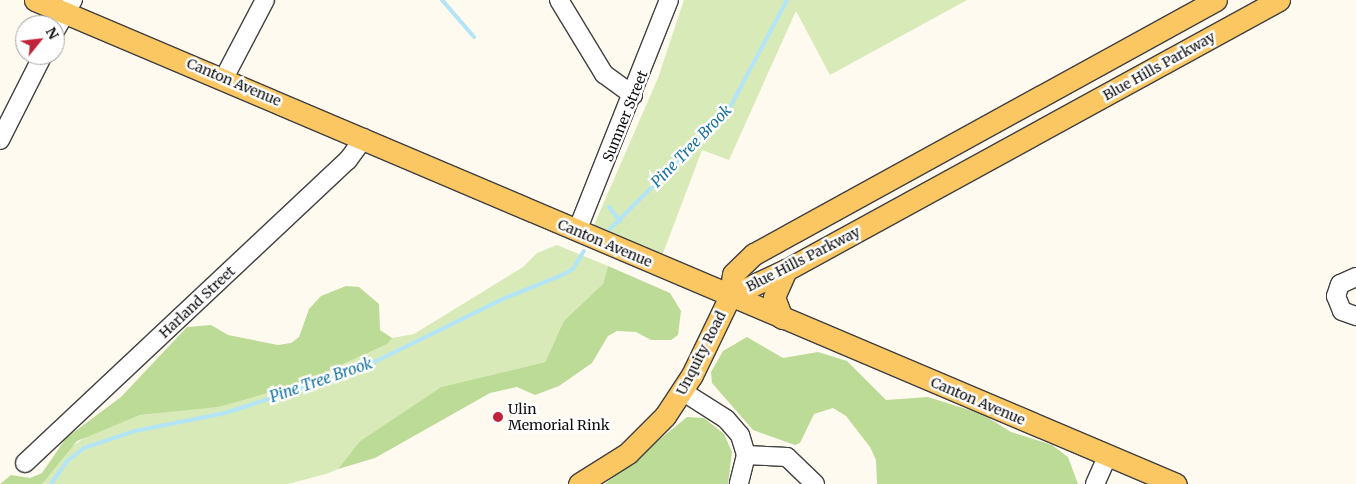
<!DOCTYPE html>
<html>
<head>
<meta charset="utf-8">
<style>
  body { margin:0 }
  #map { position:relative; width:1356px; height:484px; overflow:hidden; background:#fffaef; font-family:Merriweather,serif }
  div>[style] { position:absolute }
  .green>* { inset:0; background:#d7eab8 }
  .forest>* { inset:0; background:#bcdb97 }
  .stream>* { height:4px; margin:-2px; padding:0 2px; transform-origin:2px; border-radius:2px; background:#b3e4f7 }
  .roads { filter:drop-shadow(1px 0 #414141) drop-shadow(-1px 0 #414141) drop-shadow(0 1px #414141) drop-shadow(0 -1px #414141) }
  .minor>* { height:18px; margin:-9px; padding:0 9px; transform-origin:9px; border-radius:9px; background:#fff }
  .major>* { height:21px; margin:-10.5px; padding:0 10.5px; transform-origin:10.5px; border-radius:10.5px; background:#fbc763 }
  .dots>* { width:14px; height:14px; translate:-50% -50%; box-sizing:border-box; border:2px solid #fff; border-radius:50% }
  span { translate:-50% -50%; white-space:nowrap; text-align:center; line-height:1.15; -webkit-text-stroke:5px #fff; paint-order:stroke }
  .street-label { font-size:14px; color:#0e0e0e }
  .poi-label { font-size:14px; color:#0e0e0e }
  .left { translate:0 -50%; text-align:left }
  .water-label { font-size:15px; color:#1572a2; font-style:italic }
  .north { position:absolute; left:15px; top:15px; width:50px; height:50px; box-sizing:border-box; background:#fff; border:1px solid #9f9f9f; border-radius:50%; rotate:61deg; font-size:14px; font-weight:700; line-height:20px; text-align:center; color:#0e0e0e }
  .north::after { content:''; display:block; margin:auto; width:18px; height:22px; background:#c1233a; clip-path:polygon(50% 0,100% 100%,50% 72%,0 100%) }
</style>
</head>
<body>
<div id="map">
  <div class="green">
    <div style="clip-path:polygon(684px 0,967px 0,830px 75px,796px 11px,729px 160px,702px 150px,662px 256px,594px 225px,658px 78px)"></div>
    <div style="clip-path:polygon(557px 245px,608px 266px,603px 284px,555px 340px,545px 362px,441px 387px,360px 441px,338px 469px,326px 474px,288px 484px,42px 484px,67px 450px,87px 436px,140px 415px,193px 409px,314px 377px,392px 338px,414px 334px,523px 267px,537px 253px)"></div>
  </div>
  <div class="forest">
    <div style="clip-path:polygon(608px 266px,670px 293px,681px 311px,678px 335px,671px 340px,651px 340px,636px 332px,617px 331px,608px 336px,592px 363px,559px 386px,535px 395px,517px 387px,490px 393px,375px 458px,338px 469px,360px 441px,441px 387px,545px 362px,564px 321px,603px 284px)"></div>
    <div style="clip-path:polygon(346px 286px,359px 287px,379px 304px,380px 330px,392px 338px,387px 344px,314px 377px,251px 398px,217px 407px,140px 415px,77px 441px,42px 484px,0 484px,11px 475px,30px 478px,42px 473px,66px 438px,121px 397px,187px 327px,211px 325px,228px 335px,278px 345px,291px 343px,299px 337px,309px 309px,321px 296px)"></div>
    <div style="clip-path:polygon(747px 337px,783px 358px,818px 352px,847px 361px,886px 400px,928px 397px,982px 414px,1011px 432px,1052px 445px,1068px 457px,1078px 484px,877px 484px,876px 460px,870px 447px,846px 416px,833px 408px,814px 414px,800px 443px,795px 445px,753px 430px,712px 383px,711px 372px,723px 351px)"></div>
    <div style="clip-path:polygon(687px 417px,704px 418px,724px 434px,732px 452px,728px 484px,605px 484px)"></div>
  </div>
  <div class="stream">
    <div style="left:442px;top:0;width:49px;rotate:49.1deg"></div>
    <div style="left:609px;top:207px;width:18px;rotate:52deg"></div>
    <div style="left:610px;top:229px;width:167px;rotate:-45deg"></div>
    <div style="left:728px;top:111px;width:126px;rotate:-62deg"></div>
    <div style="left:51px;top:484px;width:28px;rotate:-55deg"></div>
    <div style="left:67px;top:461px;width:21px;rotate:-37deg"></div>
    <div style="left:84px;top:448px;width:54px;rotate:-18.4deg"></div>
    <div style="left:135px;top:431px;width:92px;rotate:-11.3deg"></div>
    <div style="left:225px;top:413px;width:138px;rotate:-17.8deg"></div>
    <div style="left:356px;top:371px;width:164px;rotate:-26.1deg"></div>
    <div style="left:503px;top:299px;width:61px;rotate:-22deg"></div>
    <div style="left:560px;top:276px;width:15px;rotate:-28deg"></div>
    <div style="left:573px;top:269px;width:21px;rotate:-59deg"></div>
  </div>
  <div class="roads">
    <div class="minor">
      <div style="left:559px;top:0;width:87px;rotate:58.7deg"></div>
      <div style="left:604px;top:74px;width:36px;rotate:36deg"></div>
      <div style="left:55px;top:31px;width:36px;rotate:-60deg"></div>
      <div style="left:224px;top:78px;width:88px;rotate:-62.3deg"></div>
      <div style="left:0;top:140px;width:95px;rotate:-63.2deg"></div>
      <div style="left:577px;top:231px;width:249px;rotate:-68.3deg"></div>
      <div style="left:1356px;top:277px;width:17px;rotate:156deg"></div>
      <div style="left:1340px;top:284px;width:13px;rotate:108deg"></div>
      <div style="left:1336px;top:296px;width:16px;rotate:68deg"></div>
      <div style="left:1342px;top:311px;width:15px;rotate:20deg"></div>
      <div style="left:682px;top:391px;width:52px;rotate:32.5deg"></div>
      <div style="left:726px;top:419px;width:21px;rotate:49deg"></div>
      <div style="left:740px;top:435px;width:21px;rotate:73deg"></div>
      <div style="left:746px;top:455px;width:30px;rotate:104deg"></div>
      <div style="left:746px;top:455px;width:41px;rotate:2.8deg"></div>
      <div style="left:787px;top:457px;width:39px;rotate:44deg"></div>
      <div style="left:25px;top:463px;width:443px;rotate:-43.2deg"></div>
      <div style="left:348px;top:160px;width:27px;rotate:-54deg"></div>
      <div style="left:1095px;top:484px;width:32px;rotate:-66deg"></div>
    </div>
    <div class="major">
      <div style="left:35px;top:0;width:1239px;rotate:22.99deg"></div>
      <div style="left:730px;top:296px;width:62px;rotate:-24.9deg"></div>
      <div style="left:786px;top:270px;width:562px;rotate:-28.71deg"></div>
      <div style="left:730px;top:296px;width:22px;rotate:-82deg"></div>
      <div style="left:733px;top:274px;width:29px;rotate:-44deg"></div>
      <div style="left:754px;top:254px;width:527px;rotate:-28.8deg"></div>
      <div style="left:782px;top:318px;width:22px;rotate:-111deg"></div>
      <div style="left:774px;top:297px;width:30px;rotate:-66deg"></div>
      <div style="left:579px;top:484px;width:58px;rotate:-32.3deg"></div>
      <div style="left:628px;top:453px;width:52px;rotate:-45deg"></div>
      <div style="left:665px;top:416px;width:49px;rotate:-56.6deg"></div>
      <div style="left:692px;top:375px;width:88px;rotate:-64.3deg"></div>
    </div>
  </div>
  <div class="dots">
    <div style="left:498px;top:417px;background:#c1233a"></div>
  </div>
  <div class="street-label">
    <span style="left:1159px;top:66px;rotate:-29deg">Blue Hills Parkway</span>
    <span style="left:234px;top:82px;rotate:23deg">Canton Avenue</span>
    <span style="left:625px;top:116px;rotate:-68deg">Sumner Street</span>
    <span style="left:605px;top:243px;rotate:23deg">Canton Avenue</span>
    <span style="left:803px;top:259px;rotate:-27deg">Blue Hills Parkway</span>
    <span style="left:197px;top:302px;rotate:-43deg">Harland Street</span>
    <span style="left:701px;top:353px;rotate:-63deg">Unquity Road</span>
    <span style="left:978px;top:401px;rotate:23deg">Canton Avenue</span>
  </div>
  <div class="poi-label">
    <span class="left" style="left:508px;top:417px">Ulin<br>Memorial Rink</span>
  </div>
  <div class="water-label">
    <span style="left:691px;top:146px;rotate:-46deg">Pine Tree Brook</span>
    <span style="left:321px;top:380px;rotate:-19deg">Pine Tree Brook</span>
  </div>
  <div class="north">N</div>
</div>
</body>
</html>
